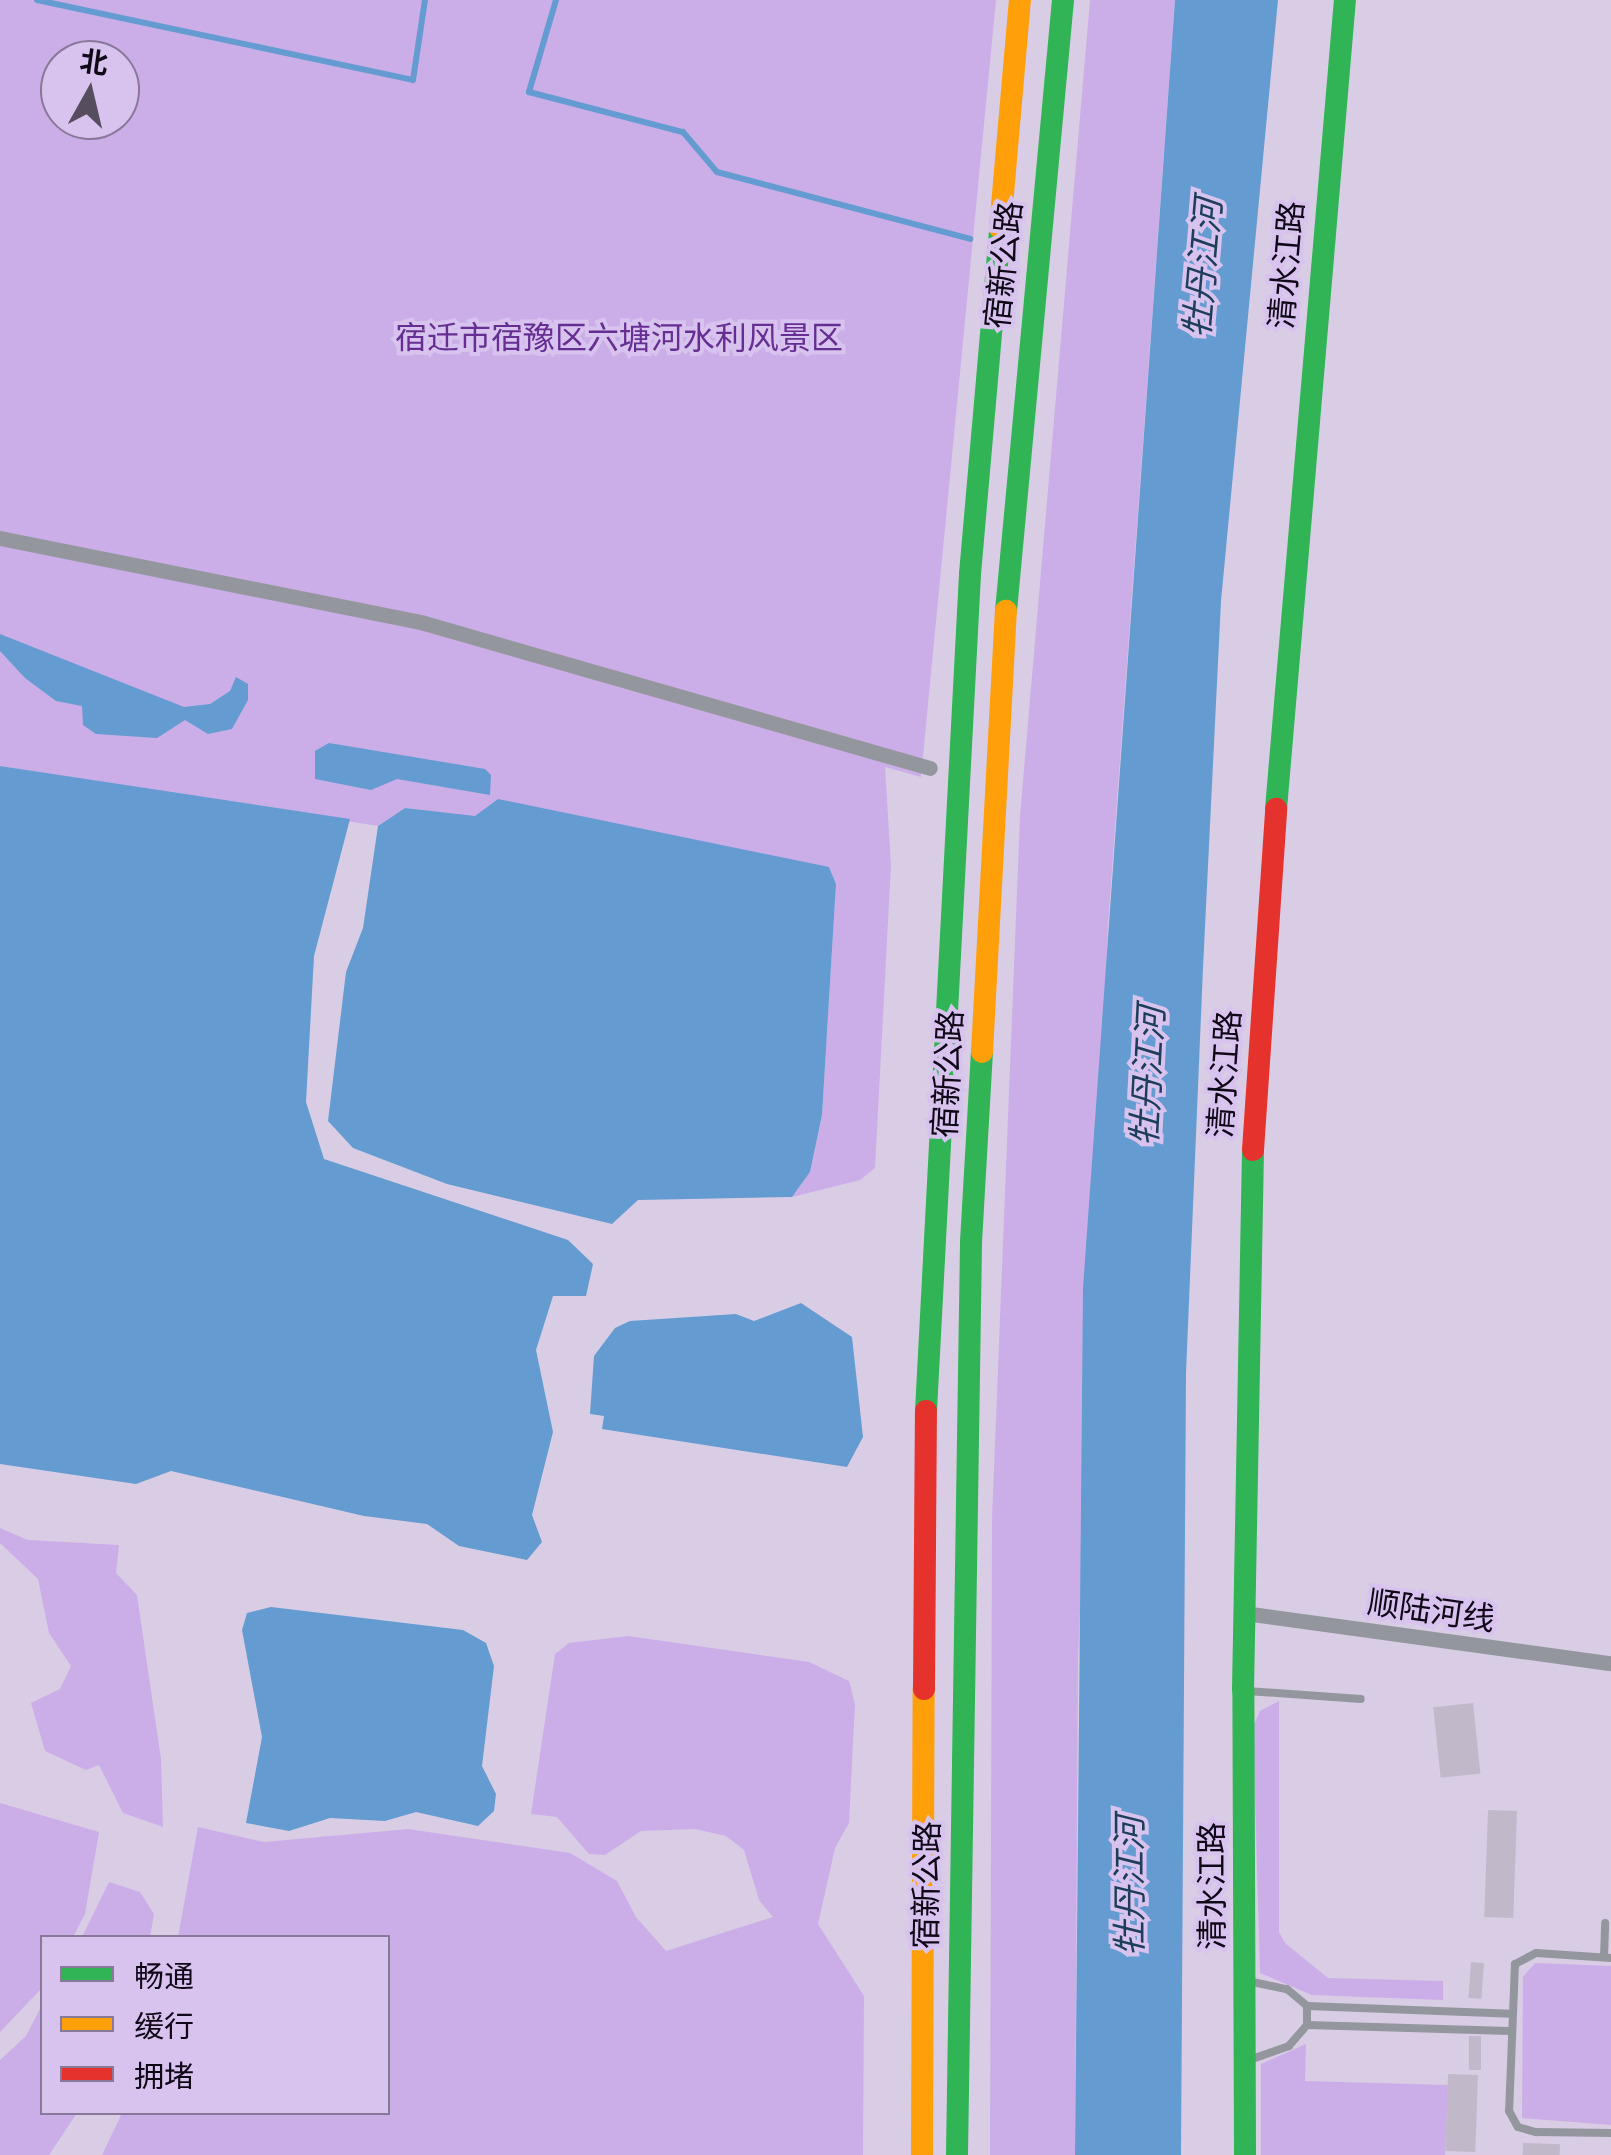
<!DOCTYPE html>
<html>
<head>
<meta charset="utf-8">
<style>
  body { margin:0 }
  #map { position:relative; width:1611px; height:2155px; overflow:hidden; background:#d9cde5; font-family:"Space Grotesk","Noto Sans SC",sans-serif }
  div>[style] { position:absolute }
  .green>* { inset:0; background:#cbaee8 }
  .water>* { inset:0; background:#649bd1 }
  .stream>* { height:6px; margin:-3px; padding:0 3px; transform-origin:3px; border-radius:3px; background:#649bd1 }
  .building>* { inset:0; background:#c1b8ca; transform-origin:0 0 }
  .lane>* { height:8px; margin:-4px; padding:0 4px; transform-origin:4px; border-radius:4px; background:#93979d }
  .street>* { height:15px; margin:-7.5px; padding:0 7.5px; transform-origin:7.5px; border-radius:7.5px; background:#93979d }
  .fast>* { height:22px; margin:-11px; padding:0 11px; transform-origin:11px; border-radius:11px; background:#30b455 }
  .slow>* { height:22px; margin:-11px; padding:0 11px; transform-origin:11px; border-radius:11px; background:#ff9f0a }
  .jam>* { height:22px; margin:-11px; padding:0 11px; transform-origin:11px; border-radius:11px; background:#e5322d }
  span { translate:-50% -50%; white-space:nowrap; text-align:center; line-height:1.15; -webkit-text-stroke:8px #d8c3ef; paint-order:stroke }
  .street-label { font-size:32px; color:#0f0817 }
  .park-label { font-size:32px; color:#662d92 }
  .water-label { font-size:35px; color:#1c3e5b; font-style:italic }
  .legend { position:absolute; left:40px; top:1935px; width:350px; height:180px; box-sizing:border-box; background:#d8c3ef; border:2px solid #887899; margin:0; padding:12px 18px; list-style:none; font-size:30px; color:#0f0817 }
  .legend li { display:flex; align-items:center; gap:20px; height:50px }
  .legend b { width:50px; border:2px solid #887899 }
  .north { position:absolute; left:40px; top:40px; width:100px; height:100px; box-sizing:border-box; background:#d8c3ef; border:2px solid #887899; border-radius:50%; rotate:8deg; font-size:28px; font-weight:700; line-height:40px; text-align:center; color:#0f0817 }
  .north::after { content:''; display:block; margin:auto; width:35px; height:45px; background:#564d5f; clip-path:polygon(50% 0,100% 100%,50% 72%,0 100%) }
</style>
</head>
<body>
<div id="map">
  <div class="green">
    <div style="clip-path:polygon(evenodd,0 0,996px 0,921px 777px,885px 767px,891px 865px,875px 1168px,860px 1180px,792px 1197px,810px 1172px,822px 1115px,836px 884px,829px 867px,405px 808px,378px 826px,0 766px,0 0,60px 60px,120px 60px,120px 120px,60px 120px,60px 60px)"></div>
    <div style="clip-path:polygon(1090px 0,1175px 0,1108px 926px,1078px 1659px,1075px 2155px,990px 2155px,992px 1519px,1020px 816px)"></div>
    <div style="clip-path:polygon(0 1528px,28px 1540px,119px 1545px,116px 1573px,137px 1595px,161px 1759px,163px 1827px,123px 1813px,99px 1765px,86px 1770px,45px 1751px,31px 1703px,60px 1689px,71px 1666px,49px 1633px,38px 1579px,0 1543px)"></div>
    <div style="clip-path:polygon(628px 1636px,809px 1662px,849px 1681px,855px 1704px,849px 1823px,835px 1848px,818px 1924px,864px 1996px,863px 2155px,102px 2155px,122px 2113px,388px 2112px,388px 1938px,178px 1937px,198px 1827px,264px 1842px,408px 1829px,570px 1853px,617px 1881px,636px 1917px,666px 1951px,773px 1917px,759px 1900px,744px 1850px,726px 1836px,695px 1829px,641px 1831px,605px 1855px,589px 1854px,557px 1817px,531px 1814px,555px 1654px,569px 1643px)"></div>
    <div style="clip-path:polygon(1279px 1701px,1279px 1932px,1285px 1943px,1328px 1978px,1443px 1981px,1443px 2000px,1312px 1995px,1260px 1973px,1253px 1727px,1260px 1711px)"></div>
    <div style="clip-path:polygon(0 1803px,99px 1832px,85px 1914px,73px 1937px,42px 1938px,42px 1988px,0 2032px)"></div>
    <div style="clip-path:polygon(109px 1882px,140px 1892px,154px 1914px,150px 1937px,82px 1937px)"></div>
    <div style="clip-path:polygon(1535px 1963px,1611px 1966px,1611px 2125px,1522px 2118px,1523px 1977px)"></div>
    <div style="clip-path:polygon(42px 2005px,42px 2112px,77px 2113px,49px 2155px,0 2155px,0 2060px,26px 2036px)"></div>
    <div style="clip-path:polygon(1306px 2044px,1305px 2081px,1448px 2085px,1445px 2155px,1261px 2155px,1261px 2064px)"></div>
  </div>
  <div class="water">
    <div style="clip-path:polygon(1175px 0,1278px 0,1221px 601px,1203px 968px,1186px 1373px,1181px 2155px,1075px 2155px,1083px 1288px)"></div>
    <div style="clip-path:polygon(0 634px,184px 707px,210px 704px,230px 691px,236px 677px,248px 684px,248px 700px,232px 729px,208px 734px,185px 720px,157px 738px,96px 734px,83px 725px,82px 706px,56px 701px,25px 678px,0 651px)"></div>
    <div style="clip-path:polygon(329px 743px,485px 769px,491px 775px,490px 795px,397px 779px,371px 790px,315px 779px,315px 751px)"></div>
    <div style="clip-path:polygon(0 766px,350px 819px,314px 956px,306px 1102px,324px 1159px,568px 1240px,593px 1264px,586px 1296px,553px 1296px,536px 1350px,553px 1432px,532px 1515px,542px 1542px,527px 1560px,459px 1546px,427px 1524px,364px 1516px,171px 1471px,136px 1484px,0 1464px)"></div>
    <div style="clip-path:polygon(498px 799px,829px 867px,836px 884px,822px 1115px,810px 1172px,792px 1197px,638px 1200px,612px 1224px,447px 1184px,353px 1148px,328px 1121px,346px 972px,363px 928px,378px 826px,405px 808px,475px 816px)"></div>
    <div style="clip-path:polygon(801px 1303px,852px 1337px,863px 1437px,847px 1467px,602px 1429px,604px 1416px,590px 1414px,594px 1356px,615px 1328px,630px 1321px,736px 1314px,754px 1321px)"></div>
    <div style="clip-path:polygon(271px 1607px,463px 1630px,486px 1643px,494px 1666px,482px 1766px,496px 1794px,494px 1811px,478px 1826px,416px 1812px,385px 1821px,330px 1818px,289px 1831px,246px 1823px,262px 1737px,242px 1630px,247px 1613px)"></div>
  </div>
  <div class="stream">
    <div style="left:37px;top:0;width:384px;rotate:12deg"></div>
    <div style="left:413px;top:80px;width:81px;rotate:-81.5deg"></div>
    <div style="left:556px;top:0;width:96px;rotate:106.4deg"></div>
    <div style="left:529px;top:92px;width:159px;rotate:14.6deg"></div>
    <div style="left:683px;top:132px;width:52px;rotate:49.6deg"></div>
    <div style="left:717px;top:172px;width:262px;rotate:14.8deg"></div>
  </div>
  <div class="building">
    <div style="left:1473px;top:1703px;width:71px;height:40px;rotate:84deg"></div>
    <div style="left:1488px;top:1810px;width:29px;height:107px;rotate:2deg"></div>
    <div style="left:1471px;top:1962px;width:13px;height:36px;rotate:4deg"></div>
    <div style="left:1469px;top:2036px;width:12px;height:34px"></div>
    <div style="left:1448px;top:2074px;width:30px;height:77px;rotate:2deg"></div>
    <div style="left:1523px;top:2143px;width:37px;height:12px;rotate:2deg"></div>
  </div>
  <div class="lane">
    <div style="left:1247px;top:1691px;width:114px;rotate:4deg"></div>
    <div style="left:1604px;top:1957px;width:34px;rotate:-88deg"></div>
    <div style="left:1611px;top:1958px;width:75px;rotate:-176.2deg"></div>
    <div style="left:1536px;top:1953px;width:24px;rotate:152deg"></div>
    <div style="left:1515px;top:1964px;width:147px;rotate:92.3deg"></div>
    <div style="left:1509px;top:2111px;width:18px;rotate:61deg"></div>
    <div style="left:1518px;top:2127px;width:19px;rotate:16deg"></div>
    <div style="left:1536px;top:2132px;width:75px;rotate:0.8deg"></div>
    <div style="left:1248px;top:1981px;width:40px;rotate:12deg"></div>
    <div style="left:1287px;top:1989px;width:26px;rotate:40deg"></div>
    <div style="left:1307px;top:2006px;width:19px;rotate:90deg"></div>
    <div style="left:1307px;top:2025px;width:28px;rotate:131deg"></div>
    <div style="left:1289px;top:2046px;width:42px;rotate:160.7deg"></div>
    <div style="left:1307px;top:2006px;width:204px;rotate:2.2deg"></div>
    <div style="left:1307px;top:2025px;width:203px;rotate:1.7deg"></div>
  </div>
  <div class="street">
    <div style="left:0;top:538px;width:432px;rotate:11.3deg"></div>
    <div style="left:424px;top:623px;width:526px;rotate:15.99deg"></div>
    <div style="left:1244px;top:1613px;width:370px;rotate:7.8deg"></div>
  </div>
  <div class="fast">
    <div style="left:1006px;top:611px;width:614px;rotate:-84.67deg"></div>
    <div style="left:1276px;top:809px;width:812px;rotate:-85.13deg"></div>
    <div style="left:926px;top:1411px;width:838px;rotate:-86.99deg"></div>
    <div style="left:970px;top:574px;width:347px;rotate:-85deg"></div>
    <div style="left:957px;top:2155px;width:913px;rotate:-89.12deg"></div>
    <div style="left:971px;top:1242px;width:190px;rotate:-86.7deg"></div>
    <div style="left:1245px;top:2155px;width:465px;rotate:-90.2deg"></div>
    <div style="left:1243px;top:1690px;width:540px;rotate:-88.94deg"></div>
  </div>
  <div class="slow">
    <div style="left:1000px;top:228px;width:229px;rotate:-85deg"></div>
    <div style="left:982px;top:1052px;width:442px;rotate:-86.9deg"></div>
    <div style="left:922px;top:2155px;width:466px;rotate:-89.8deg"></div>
  </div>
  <div class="jam">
    <div style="left:1253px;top:1150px;width:342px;rotate:-86.1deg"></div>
    <div style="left:924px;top:1689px;width:278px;rotate:-89.6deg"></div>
  </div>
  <div class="street-label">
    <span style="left:1004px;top:265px;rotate:-84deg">宿新公路</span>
    <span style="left:1287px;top:265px;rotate:-85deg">清水江路</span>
    <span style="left:948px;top:1074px;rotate:-87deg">宿新公路</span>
    <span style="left:1225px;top:1074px;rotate:-86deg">清水江路</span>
    <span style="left:1431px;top:1611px;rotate:8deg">顺陆河线</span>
    <span style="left:927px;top:1885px;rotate:-89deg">宿新公路</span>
    <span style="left:1212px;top:1886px;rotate:-90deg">清水江路</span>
  </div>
  <div class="park-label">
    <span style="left:619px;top:338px">宿迁市宿豫区六塘河水利风景区</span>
  </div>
  <div class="water-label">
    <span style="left:1203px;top:268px;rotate:-85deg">牡丹江河</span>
    <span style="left:1148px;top:1076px;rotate:-87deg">牡丹江河</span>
    <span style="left:1130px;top:1886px;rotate:-90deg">牡丹江河</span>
  </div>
  <ul class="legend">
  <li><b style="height:12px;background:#30b455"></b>畅通</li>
  <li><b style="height:12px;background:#ff9f0a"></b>缓行</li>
  <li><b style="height:12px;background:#e5322d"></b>拥堵</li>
  </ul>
  <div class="north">北</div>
</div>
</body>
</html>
